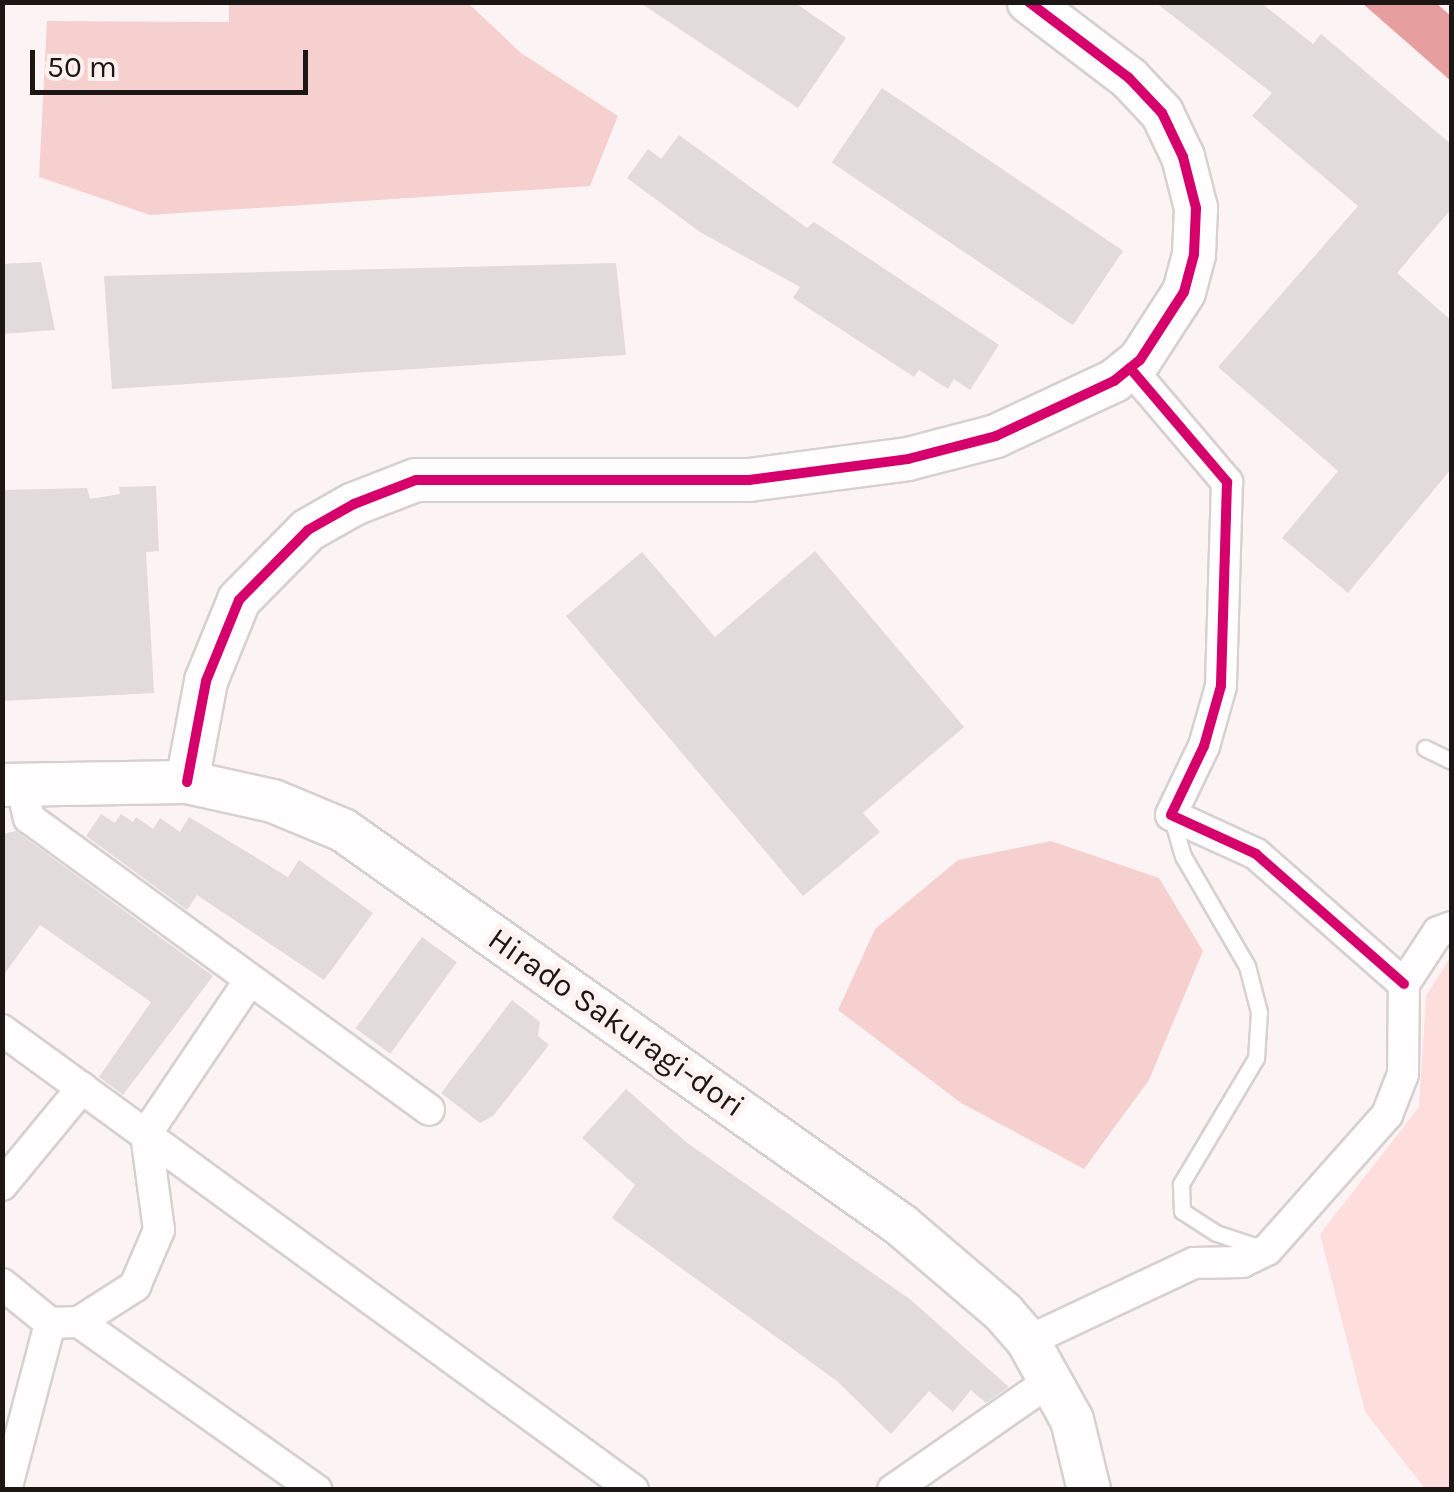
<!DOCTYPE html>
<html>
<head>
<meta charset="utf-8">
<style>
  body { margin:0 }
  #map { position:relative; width:1454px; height:1492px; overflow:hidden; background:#fcf4f4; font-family:Karla,sans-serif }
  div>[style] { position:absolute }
  .green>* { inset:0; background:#fddedd }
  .forest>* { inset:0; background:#f6d0cf }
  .water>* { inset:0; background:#e69e9f }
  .building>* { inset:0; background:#e2dbdb; transform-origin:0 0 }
  .roads { filter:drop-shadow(2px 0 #d7d0d0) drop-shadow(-2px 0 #d7d0d0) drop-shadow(0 2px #d7d0d0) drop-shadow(0 -2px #d7d0d0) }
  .lane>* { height:15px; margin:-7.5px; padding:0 7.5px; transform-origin:7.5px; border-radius:7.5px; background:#fffdfd }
  .street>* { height:30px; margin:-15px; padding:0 15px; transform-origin:15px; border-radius:15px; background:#fffdfd }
  .secondary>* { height:42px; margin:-21px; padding:0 21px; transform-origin:21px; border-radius:21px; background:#fffdfd }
  .cycleway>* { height:10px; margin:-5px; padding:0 5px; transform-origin:5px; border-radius:5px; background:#d6006c }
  span { translate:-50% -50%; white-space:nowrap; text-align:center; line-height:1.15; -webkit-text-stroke:10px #fff1f0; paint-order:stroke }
  .street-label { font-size:32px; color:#1c1615 }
  .frame { position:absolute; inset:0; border:5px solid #1c1615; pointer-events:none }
  .scale { position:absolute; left:30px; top:50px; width:278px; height:45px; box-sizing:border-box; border:5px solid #1c1615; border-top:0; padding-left:12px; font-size:30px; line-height:35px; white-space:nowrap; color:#1c1615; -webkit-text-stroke:8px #fff1f0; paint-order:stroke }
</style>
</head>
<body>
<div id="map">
  <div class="green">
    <div style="clip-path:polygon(1451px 956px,1452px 1489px,1426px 1490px,1365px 1412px,1320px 1234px,1419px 1107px,1426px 996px)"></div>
  </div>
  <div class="forest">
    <div style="clip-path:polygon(229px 2px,468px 3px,521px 53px,618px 116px,590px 186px,150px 215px,39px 177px,47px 21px,229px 22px)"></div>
    <div style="clip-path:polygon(1051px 841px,1159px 878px,1203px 951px,1149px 1080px,1084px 1169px,961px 1103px,838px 1010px,875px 929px,958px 860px)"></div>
  </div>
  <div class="water">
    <div style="clip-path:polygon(1362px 3px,1436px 3px,1451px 16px,1451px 81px)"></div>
  </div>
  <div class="building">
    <div style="clip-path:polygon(639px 2px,794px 2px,846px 38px,798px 108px)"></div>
    <div style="clip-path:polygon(1155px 2px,1260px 2px,1313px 44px,1321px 34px,1452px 145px,1452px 208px,1397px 273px,1452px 321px,1452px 468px,1348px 593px,1282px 538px,1338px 471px,1218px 367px,1358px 206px,1252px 116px,1272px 93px)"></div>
    <div style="left:882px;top:88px;width:291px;height:90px;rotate:34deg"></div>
    <div style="clip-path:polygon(679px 135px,807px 228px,814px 222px,999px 345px,970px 390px,954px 379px,948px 389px,919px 370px,914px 377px,793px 298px,800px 287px,700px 232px,627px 178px,648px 149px,661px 159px)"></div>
    <div style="clip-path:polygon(41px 262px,55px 330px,2px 334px,2px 264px)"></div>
    <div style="clip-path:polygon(616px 263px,626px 355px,112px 389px,104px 276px)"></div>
    <div style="clip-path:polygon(156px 486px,159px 551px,146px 552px,154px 693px,2px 701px,2px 490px,87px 488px,90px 499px,120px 494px,119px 487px)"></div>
    <div style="clip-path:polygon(815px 551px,964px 727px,863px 813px,880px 832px,803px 896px,566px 616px,642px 552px,715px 637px)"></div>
    <div style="clip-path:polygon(101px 814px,115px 823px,121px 814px,133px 822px,136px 817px,153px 829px,160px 818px,180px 832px,189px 817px,288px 877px,299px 860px,373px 913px,324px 980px,197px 895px,187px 910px,86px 836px)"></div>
    <div style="clip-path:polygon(16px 831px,213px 976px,123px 1095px,99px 1077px,151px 1002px,40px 925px,2px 977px,2px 834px)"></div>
    <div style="left:422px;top:937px;width:43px;height:113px;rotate:36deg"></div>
    <div style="clip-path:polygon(512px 1000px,540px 1022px,538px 1036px,549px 1045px,493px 1116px,480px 1123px,441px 1093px)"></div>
    <div style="clip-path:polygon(626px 1089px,686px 1142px,911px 1300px,1009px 1387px,986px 1403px,971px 1390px,953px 1412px,929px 1391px,891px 1434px,837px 1381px,612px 1218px,635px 1185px,582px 1138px)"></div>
  </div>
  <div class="roads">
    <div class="lane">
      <div style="left:1425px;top:748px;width:30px;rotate:26deg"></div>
      <div style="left:1171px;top:815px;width:43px;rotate:73.7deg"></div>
      <div style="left:1183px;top:856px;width:127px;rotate:59.8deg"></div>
      <div style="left:1247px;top:966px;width:48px;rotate:75.4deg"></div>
      <div style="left:1259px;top:1012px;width:46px;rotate:93.7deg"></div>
      <div style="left:1256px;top:1058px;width:147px;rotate:120.8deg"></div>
      <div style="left:1181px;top:1184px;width:27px;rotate:88deg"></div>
      <div style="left:1182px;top:1211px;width:40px;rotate:32.9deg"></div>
      <div style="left:1216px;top:1233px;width:51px;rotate:18.4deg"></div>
    </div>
    <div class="street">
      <div style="left:1130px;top:368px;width:150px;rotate:49.6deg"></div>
      <div style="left:1227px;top:482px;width:204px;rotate:91.7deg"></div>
      <div style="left:1221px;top:686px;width:62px;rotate:105.8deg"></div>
      <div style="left:1204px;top:746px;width:76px;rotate:115.6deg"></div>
      <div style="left:1171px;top:815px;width:94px;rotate:24.6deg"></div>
      <div style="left:1256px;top:854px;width:197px;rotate:41.3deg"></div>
      <div style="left:21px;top:784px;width:35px;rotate:77deg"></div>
      <div style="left:29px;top:818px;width:495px;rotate:36.1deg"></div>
      <div style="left:2px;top:1030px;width:781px;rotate:36.09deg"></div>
      <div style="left:2px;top:1185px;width:126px;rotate:-50.5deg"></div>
      <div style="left:2px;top:1284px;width:62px;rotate:39.1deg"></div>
      <div style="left:50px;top:1323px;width:29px;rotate:-2deg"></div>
      <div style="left:79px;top:1322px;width:67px;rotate:-32.7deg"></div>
      <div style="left:135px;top:1286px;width:61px;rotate:-66.8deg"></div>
      <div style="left:159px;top:1230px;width:97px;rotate:-97.7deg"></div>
      <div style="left:146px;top:1134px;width:186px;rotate:-56deg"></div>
      <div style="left:79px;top:1322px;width:291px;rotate:35.3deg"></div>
      <div style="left:1028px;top:1341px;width:183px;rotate:-25.2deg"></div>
      <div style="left:1194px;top:1263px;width:48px;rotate:-1.2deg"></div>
      <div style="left:1242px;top:1262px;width:28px;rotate:-26deg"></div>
      <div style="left:1267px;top:1250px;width:181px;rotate:-48.4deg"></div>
      <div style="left:1387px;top:1115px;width:44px;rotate:-68.7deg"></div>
      <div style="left:1403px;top:1074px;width:90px;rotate:-89.4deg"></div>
      <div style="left:1404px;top:984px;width:62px;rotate:-56.8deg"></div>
      <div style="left:1438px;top:932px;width:15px;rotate:-20deg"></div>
      <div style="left:6px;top:1490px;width:173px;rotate:-75.2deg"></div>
      <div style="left:893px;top:1490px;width:191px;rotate:-34.8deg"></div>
    </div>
    <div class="secondary">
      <div style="left:187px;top:782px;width:103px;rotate:-79.3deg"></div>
      <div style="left:206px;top:681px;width:87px;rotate:-67.8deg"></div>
      <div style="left:239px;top:600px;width:98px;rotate:-45.4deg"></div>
      <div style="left:308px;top:530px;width:53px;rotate:-29.5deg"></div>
      <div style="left:354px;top:504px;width:66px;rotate:-21.2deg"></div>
      <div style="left:416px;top:480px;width:333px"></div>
      <div style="left:749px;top:480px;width:160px;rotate:-7.5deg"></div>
      <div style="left:908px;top:459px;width:91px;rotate:-14.6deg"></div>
      <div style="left:996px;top:436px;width:130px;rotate:-25deg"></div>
      <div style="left:1114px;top:381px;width:33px;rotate:-39deg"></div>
      <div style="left:1140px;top:360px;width:81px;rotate:-57.1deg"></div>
      <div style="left:1184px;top:292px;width:39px;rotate:-75deg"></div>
      <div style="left:1194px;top:254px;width:46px;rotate:-87.5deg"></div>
      <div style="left:1196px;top:208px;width:53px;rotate:-104.3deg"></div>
      <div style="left:1183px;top:157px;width:49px;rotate:-115.5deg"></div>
      <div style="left:1162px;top:113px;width:48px;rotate:-133.3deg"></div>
      <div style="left:1129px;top:78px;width:126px;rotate:-142.8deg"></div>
      <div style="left:2px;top:785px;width:185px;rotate:-0.9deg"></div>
      <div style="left:187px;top:782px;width:88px;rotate:12.5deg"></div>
      <div style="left:273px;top:801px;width:76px;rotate:22.5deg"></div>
      <div style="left:343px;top:830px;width:684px;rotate:35.29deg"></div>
      <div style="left:901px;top:1225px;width:134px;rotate:40.5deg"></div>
      <div style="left:1003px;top:1312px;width:38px;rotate:49deg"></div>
      <div style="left:1028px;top:1341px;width:90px;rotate:60.9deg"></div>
      <div style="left:1072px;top:1420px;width:72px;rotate:76.3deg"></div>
    </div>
  </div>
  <div class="cycleway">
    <div style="left:1130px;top:368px;width:150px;rotate:49.6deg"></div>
    <div style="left:1227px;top:482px;width:204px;rotate:91.7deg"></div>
    <div style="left:1221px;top:686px;width:62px;rotate:105.8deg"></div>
    <div style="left:1204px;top:746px;width:76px;rotate:115.6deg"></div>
    <div style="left:1171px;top:815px;width:94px;rotate:24.6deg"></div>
    <div style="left:1256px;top:854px;width:197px;rotate:41.3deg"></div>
    <div style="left:187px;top:782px;width:103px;rotate:-79.3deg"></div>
    <div style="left:206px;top:681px;width:87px;rotate:-67.8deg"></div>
    <div style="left:239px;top:600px;width:98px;rotate:-45.4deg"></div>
    <div style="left:308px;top:530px;width:53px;rotate:-29.5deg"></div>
    <div style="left:354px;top:504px;width:66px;rotate:-21.2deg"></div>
    <div style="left:416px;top:480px;width:333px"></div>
    <div style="left:749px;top:480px;width:160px;rotate:-7.5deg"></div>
    <div style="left:908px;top:459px;width:91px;rotate:-14.6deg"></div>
    <div style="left:996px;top:436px;width:130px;rotate:-25deg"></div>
    <div style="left:1114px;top:381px;width:33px;rotate:-39deg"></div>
    <div style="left:1140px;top:360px;width:81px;rotate:-57.1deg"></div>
    <div style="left:1184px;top:292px;width:39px;rotate:-75deg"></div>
    <div style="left:1194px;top:254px;width:46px;rotate:-87.5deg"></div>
    <div style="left:1196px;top:208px;width:53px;rotate:-104.3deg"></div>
    <div style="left:1183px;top:157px;width:49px;rotate:-115.5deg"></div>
    <div style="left:1162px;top:113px;width:48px;rotate:-133.3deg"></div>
    <div style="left:1129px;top:78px;width:126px;rotate:-142.8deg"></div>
  </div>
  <div class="street-label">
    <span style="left:616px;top:1023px;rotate:35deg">Hirado Sakuragi-dori</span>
  </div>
  <div class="frame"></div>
  <div class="scale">50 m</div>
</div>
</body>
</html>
